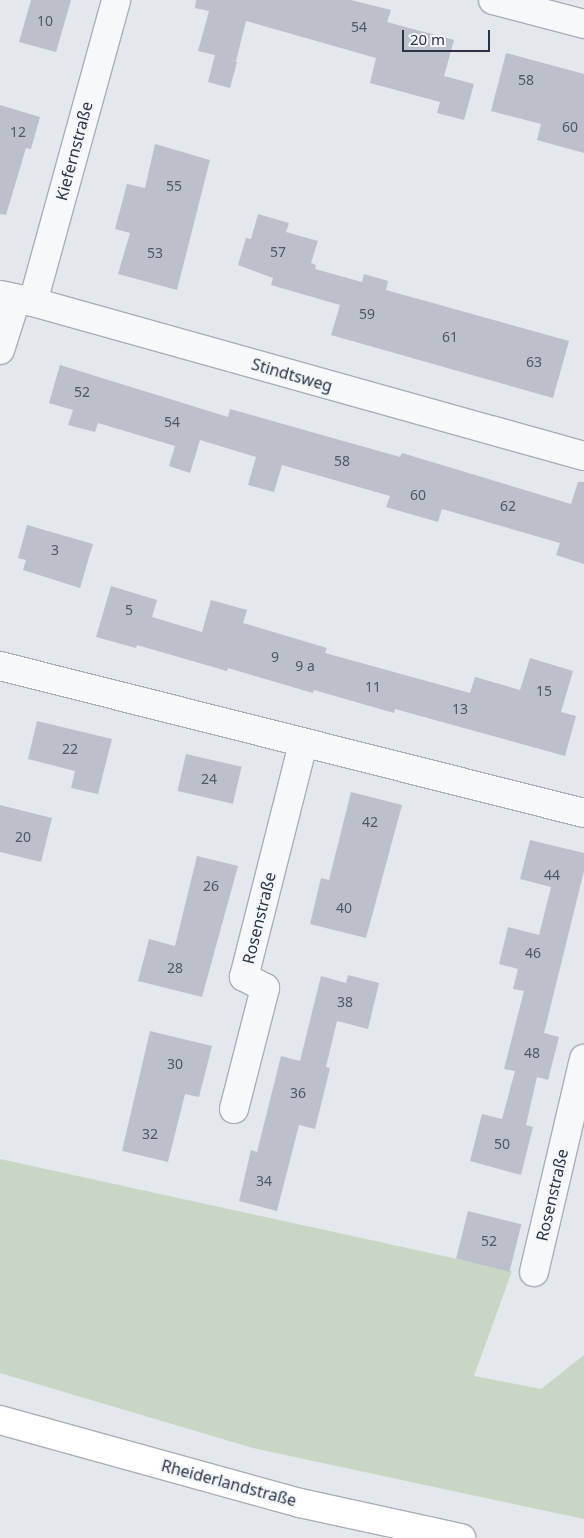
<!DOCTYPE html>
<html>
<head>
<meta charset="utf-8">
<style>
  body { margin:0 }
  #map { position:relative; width:584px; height:1538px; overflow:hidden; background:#e4e7ec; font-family:"Noto Sans",sans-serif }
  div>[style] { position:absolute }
  .green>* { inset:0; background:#c9d6c5 }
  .building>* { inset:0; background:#bbc0ca; transform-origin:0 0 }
  .roads { filter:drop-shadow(1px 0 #a9aeb7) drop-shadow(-1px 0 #a9aeb7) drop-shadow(0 1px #a9aeb7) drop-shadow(0 -1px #a9aeb7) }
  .street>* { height:28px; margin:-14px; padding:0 14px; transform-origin:14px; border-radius:14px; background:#f7f8fa }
  .secondary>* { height:28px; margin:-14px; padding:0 14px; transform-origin:14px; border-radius:14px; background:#fff }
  span { translate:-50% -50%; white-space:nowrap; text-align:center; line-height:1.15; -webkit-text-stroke:4.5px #f4f6f9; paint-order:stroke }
  .number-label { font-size:14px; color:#4f5766 }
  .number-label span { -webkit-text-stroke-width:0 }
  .street-label { font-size:16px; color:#2b3445 }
  .scale { position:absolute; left:402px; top:30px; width:88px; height:22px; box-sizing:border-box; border:2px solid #2b3445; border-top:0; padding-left:6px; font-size:15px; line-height:18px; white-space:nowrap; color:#2b3445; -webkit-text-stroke:4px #f4f6f9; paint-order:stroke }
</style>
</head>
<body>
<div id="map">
  <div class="green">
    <div style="clip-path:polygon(0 1159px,512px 1271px,474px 1376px,541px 1389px,584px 1355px,584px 1519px,253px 1448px,0 1373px)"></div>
  </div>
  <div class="building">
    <div style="clip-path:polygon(31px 0,71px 0,56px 52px,19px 42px)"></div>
    <div style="clip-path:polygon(196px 0,351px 0,391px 10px,387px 22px,454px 40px,444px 76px,474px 84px,464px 120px,437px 113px,440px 102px,370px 83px,376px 58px,246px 21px,236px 61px,231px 60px,237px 62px,230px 88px,208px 82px,215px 55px,198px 51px,209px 11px,195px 8px)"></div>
    <div style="clip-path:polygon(506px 53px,584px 74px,584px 153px,537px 140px,541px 124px,491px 111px)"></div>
    <div style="clip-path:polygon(0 105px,40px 117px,31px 149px,26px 148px,6px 215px,0 214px)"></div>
    <div style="clip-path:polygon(155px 144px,210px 160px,177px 290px,118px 274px,130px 233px,115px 229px,127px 184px,145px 188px)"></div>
    <div style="clip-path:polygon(258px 214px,289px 223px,286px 232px,318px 241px,311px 263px,316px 265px,315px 269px,362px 282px,364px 274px,388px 281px,386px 290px,569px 341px,553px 398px,331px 335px,340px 305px,271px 285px,273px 278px,238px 265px,246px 238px,251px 239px)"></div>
    <div style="clip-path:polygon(60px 365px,228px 417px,230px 409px,400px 457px,402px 453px,571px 504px,578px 482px,584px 482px,584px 564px,556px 555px,560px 543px,442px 509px,438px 522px,386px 507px,390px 496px,282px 465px,274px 492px,248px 485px,256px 457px,200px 440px,190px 473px,169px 466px,175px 446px,98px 423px,95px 432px,68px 425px,73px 410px,49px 403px)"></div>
    <div style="clip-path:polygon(27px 525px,93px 544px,80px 588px,23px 570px,26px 560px,18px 558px)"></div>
    <div style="clip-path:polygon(111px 586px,157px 600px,152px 617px,202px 632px,211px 600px,247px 610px,243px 623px,327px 648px,325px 653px,470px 693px,475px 677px,520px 690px,530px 658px,573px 671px,561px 712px,576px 716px,565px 756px,395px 709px,394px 713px,314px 690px,313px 693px,228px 668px,227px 671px,137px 645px,136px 648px,96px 637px)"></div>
    <div style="clip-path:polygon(37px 721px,112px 739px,98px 794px,71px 788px,75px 771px,28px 759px)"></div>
    <div style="left:186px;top:754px;width:57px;height:38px;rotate:13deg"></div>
    <div style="clip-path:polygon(351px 792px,402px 805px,366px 938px,310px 924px,321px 878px,329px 880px)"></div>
    <div style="clip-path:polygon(0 805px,52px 818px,41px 862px,0 852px)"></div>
    <div style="clip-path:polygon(530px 840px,584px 853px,584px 871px,544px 1033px,559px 1037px,548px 1080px,537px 1077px,526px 1125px,533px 1127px,521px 1175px,470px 1161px,482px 1114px,502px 1119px,515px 1071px,504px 1069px,524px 991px,513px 989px,518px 969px,499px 964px,508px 927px,539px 935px,551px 887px,520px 879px)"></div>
    <div style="clip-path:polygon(197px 856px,238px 866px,202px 997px,138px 981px,149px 939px,175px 946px)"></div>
    <div style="clip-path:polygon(348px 975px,379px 983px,368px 1029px,337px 1021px,326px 1067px,330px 1068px,315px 1129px,299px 1125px,277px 1211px,239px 1201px,251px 1150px,257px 1152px,281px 1056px,300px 1061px,321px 976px,346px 983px)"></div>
    <div style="clip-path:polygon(150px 1031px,212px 1046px,199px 1097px,185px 1094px,168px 1162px,122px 1151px)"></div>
    <div style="left:468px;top:1211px;width:55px;height:49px;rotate:14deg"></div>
  </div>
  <div class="roads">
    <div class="street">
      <div style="left:493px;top:0;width:94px;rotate:14.8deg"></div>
      <div style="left:0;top:295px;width:34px;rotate:12deg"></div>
      <div style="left:33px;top:302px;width:572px;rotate:15.62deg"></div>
      <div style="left:33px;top:302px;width:313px;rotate:-74.6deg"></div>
      <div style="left:0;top:350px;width:52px;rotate:-72.3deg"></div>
      <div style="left:0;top:666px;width:602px;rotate:14.13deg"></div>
      <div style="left:234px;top:1109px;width:125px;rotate:-75.6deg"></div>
      <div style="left:265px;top:988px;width:24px;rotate:-152deg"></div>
      <div style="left:244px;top:977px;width:240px;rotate:-75.8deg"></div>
      <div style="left:534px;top:1272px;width:219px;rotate:-76.8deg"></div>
    </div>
    <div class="secondary">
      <div style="left:0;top:1420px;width:311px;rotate:15.5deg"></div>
      <div style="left:300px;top:1503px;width:165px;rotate:12.3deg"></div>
    </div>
  </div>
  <div class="number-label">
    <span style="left:45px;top:21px">10</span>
    <span style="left:359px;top:27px">54</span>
    <span style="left:526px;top:80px">58</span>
    <span style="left:570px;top:127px">60</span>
    <span style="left:18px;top:132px">12</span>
    <span style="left:174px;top:186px">55</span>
    <span style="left:278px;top:252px">57</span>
    <span style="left:155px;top:253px">53</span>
    <span style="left:367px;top:314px">59</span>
    <span style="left:450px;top:337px">61</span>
    <span style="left:534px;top:362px">63</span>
    <span style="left:82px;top:392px">52</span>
    <span style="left:172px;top:422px">54</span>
    <span style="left:342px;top:461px">58</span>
    <span style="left:418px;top:495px">60</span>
    <span style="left:508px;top:506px">62</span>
    <span style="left:55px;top:550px">3</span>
    <span style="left:129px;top:610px">5</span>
    <span style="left:275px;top:657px">9</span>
    <span style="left:305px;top:666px">9 a</span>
    <span style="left:373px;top:687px">11</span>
    <span style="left:544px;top:691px">15</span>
    <span style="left:460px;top:709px">13</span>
    <span style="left:70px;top:749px">22</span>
    <span style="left:209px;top:779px">24</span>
    <span style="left:370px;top:822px">42</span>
    <span style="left:23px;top:837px">20</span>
    <span style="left:552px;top:875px">44</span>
    <span style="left:211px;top:886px">26</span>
    <span style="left:344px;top:908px">40</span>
    <span style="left:533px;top:953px">46</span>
    <span style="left:175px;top:968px">28</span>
    <span style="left:345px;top:1002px">38</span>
    <span style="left:532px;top:1053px">48</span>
    <span style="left:175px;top:1064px">30</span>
    <span style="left:298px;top:1093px">36</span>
    <span style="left:150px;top:1134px">32</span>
    <span style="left:502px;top:1144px">50</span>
    <span style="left:264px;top:1181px">34</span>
    <span style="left:489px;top:1241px">52</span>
  </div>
  <div class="street-label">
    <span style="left:74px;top:151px;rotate:-75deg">Kiefernstraße</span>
    <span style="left:292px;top:375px;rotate:16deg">Stindtsweg</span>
    <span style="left:259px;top:918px;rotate:-76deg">Rosenstraße</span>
    <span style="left:552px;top:1195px;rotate:-77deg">Rosenstraße</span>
    <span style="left:229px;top:1483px;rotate:15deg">Rheiderlandstraße</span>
  </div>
  <div class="scale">20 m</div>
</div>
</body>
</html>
